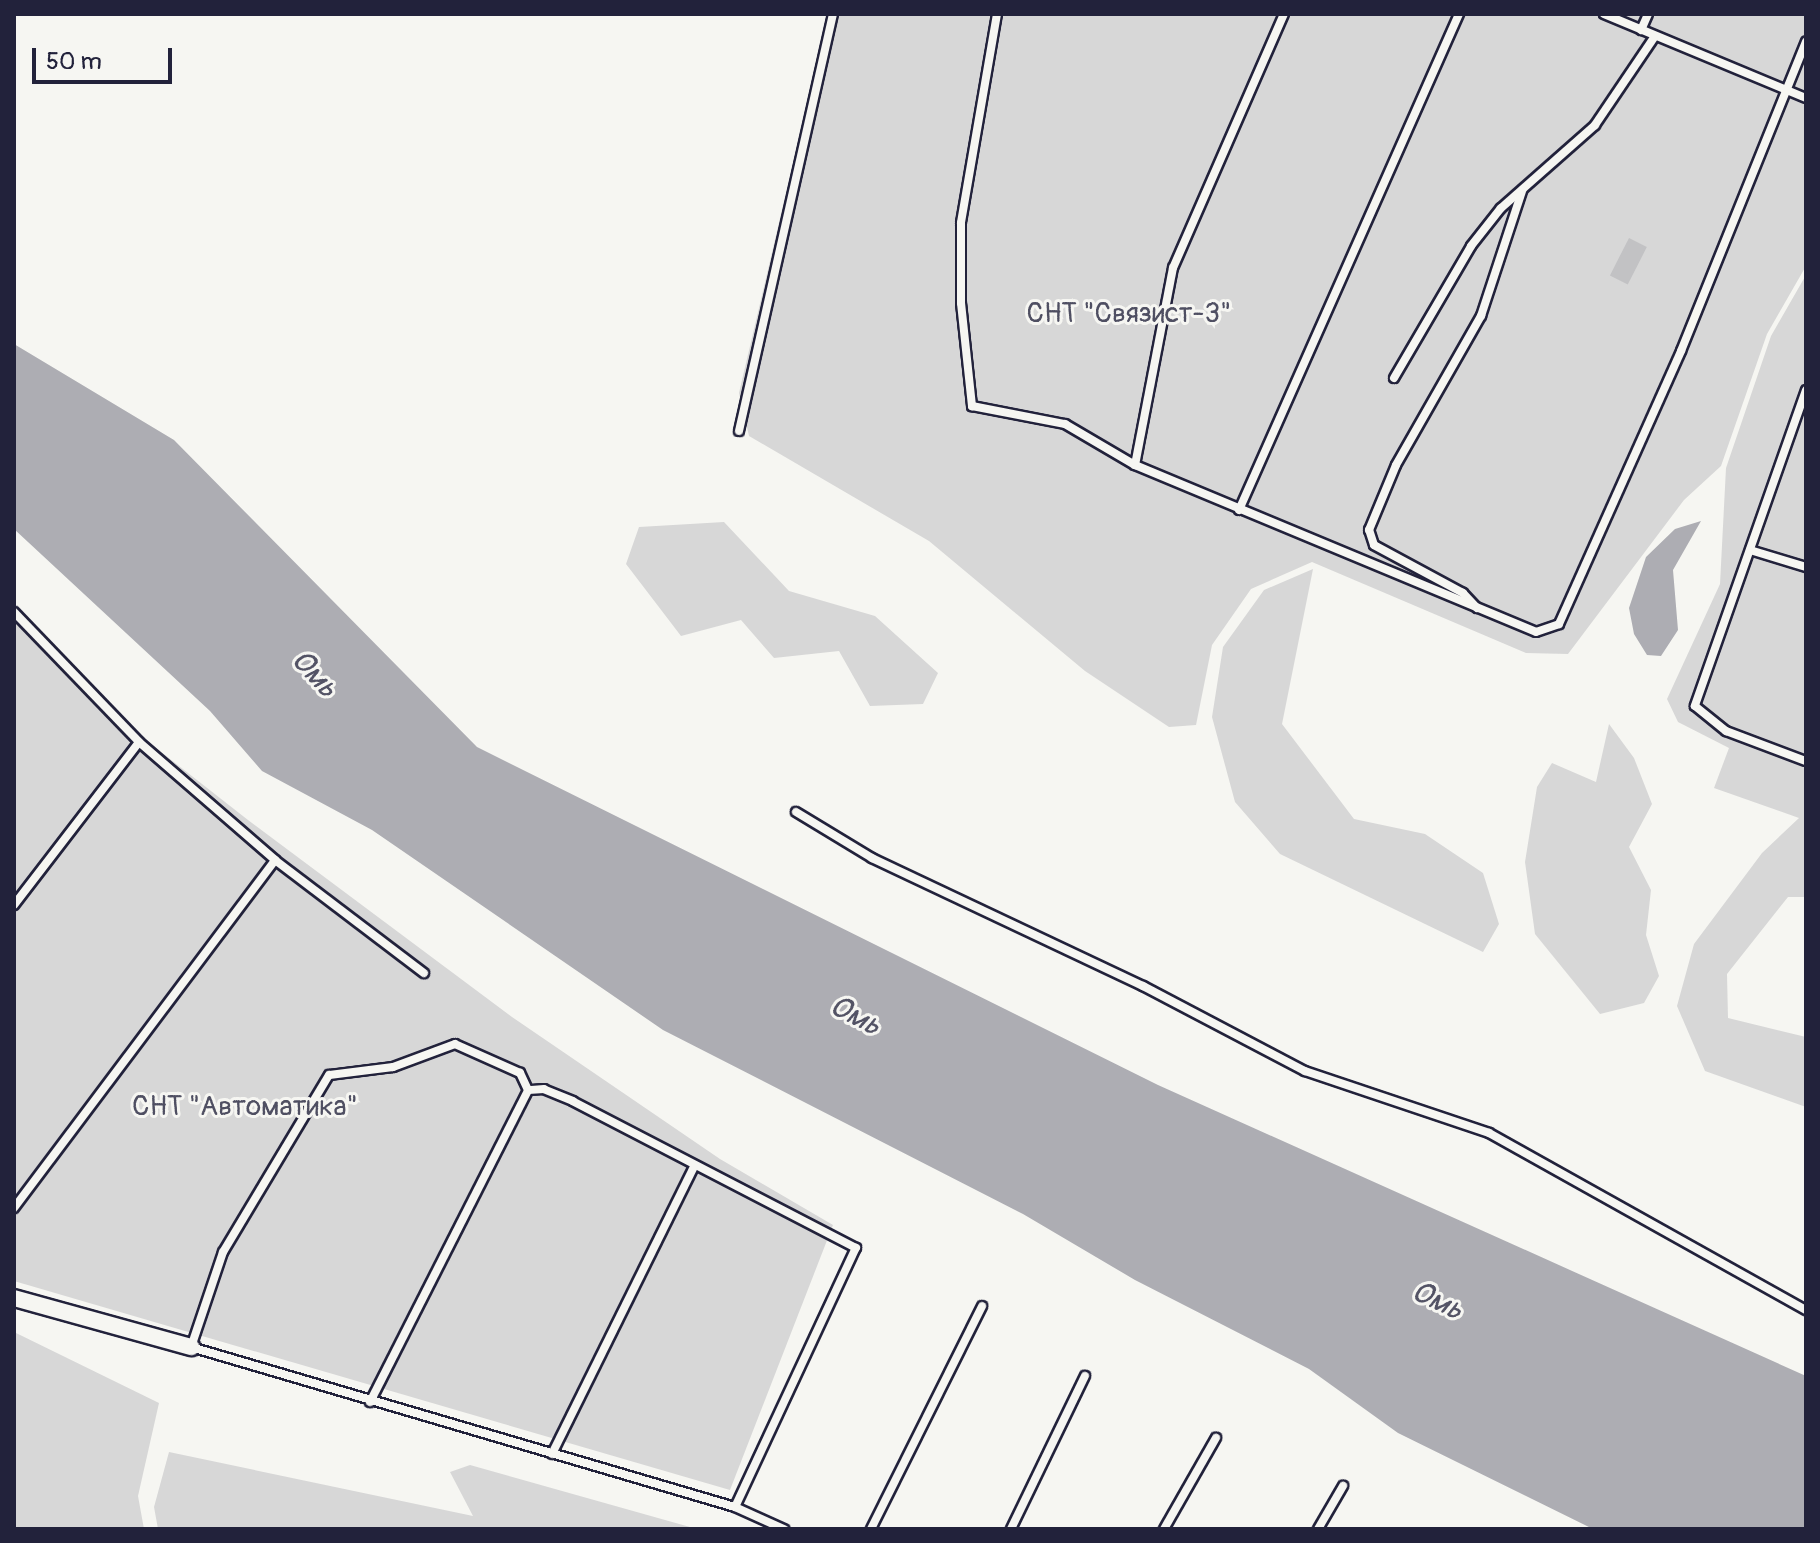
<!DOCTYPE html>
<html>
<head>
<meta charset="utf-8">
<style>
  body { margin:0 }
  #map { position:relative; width:1820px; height:1543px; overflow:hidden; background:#f6f6f2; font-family:Pangolin,sans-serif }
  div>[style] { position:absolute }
  .green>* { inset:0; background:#d7d7d7 }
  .water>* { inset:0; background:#adadb3 }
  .building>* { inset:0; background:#c2c2c4; transform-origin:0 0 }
  .roads { filter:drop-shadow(2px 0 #22223b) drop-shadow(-2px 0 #22223b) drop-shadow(0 2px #22223b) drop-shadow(0 -2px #22223b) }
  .service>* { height:8px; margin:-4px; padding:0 4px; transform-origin:4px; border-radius:4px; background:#f6f6f2 }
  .minor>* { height:16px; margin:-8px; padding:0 8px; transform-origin:8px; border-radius:8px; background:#f6f6f2 }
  span { translate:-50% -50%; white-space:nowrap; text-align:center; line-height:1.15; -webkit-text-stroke:6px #f6f6f2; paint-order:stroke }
  .park-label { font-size:28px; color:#4f4f62 }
  .water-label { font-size:30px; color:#535365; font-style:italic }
  .frame { position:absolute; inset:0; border:16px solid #22223b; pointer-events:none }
  .scale { position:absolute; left:32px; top:48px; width:140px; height:36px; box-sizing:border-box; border:4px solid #22223b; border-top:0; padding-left:10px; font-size:24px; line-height:28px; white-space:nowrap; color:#22223b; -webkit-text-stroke:6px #f6f6f2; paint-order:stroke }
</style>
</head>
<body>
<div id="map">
  <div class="green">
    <div style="clip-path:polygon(828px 14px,1806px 14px,1806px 266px,1767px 334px,1721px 466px,1684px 500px,1568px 654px,1526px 653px,1312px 562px,1251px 589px,1212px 645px,1196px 725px,1169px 727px,1085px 671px,929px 541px,749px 436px,739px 393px)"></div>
    <div style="clip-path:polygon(1806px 275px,1806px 897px,1788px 897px,1727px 974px,1728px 1018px,1806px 1037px,1806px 1107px,1705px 1071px,1677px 1006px,1694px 944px,1762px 853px,1799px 818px,1714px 788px,1729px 748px,1678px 722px,1667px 699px,1720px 584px,1726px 468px,1771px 336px)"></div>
    <div style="clip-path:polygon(724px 522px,789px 591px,875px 616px,938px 673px,923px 704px,870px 706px,839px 651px,774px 658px,741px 620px,681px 636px,626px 564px,639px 527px)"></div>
    <div style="clip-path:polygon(1313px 569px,1282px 724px,1354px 819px,1425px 834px,1483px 873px,1499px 924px,1483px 952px,1280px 854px,1235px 802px,1212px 717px,1223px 647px,1264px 590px)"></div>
    <div style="clip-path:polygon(14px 604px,142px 737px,248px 820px,512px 1017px,720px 1159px,833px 1225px,730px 1490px,14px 1281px)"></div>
    <div style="clip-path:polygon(1609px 724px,1634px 758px,1652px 804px,1629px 847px,1651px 890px,1646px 935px,1659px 976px,1644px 1003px,1600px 1014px,1535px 934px,1525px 862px,1537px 787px,1552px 763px,1596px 782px)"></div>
    <div style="clip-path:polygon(14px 1332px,159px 1403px,138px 1496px,144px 1529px,14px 1529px)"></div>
    <div style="clip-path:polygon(169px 1452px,473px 1516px,450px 1472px,470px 1465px,697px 1529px,158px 1529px,154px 1507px)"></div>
  </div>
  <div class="water">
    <div style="clip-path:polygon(14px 344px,174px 440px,477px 747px,1158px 1085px,1806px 1376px,1806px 1529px,1593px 1529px,1398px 1433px,1309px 1369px,1135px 1280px,1023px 1214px,663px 1030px,372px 830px,262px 771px,210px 711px,14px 529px)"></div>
    <div style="clip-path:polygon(1701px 521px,1673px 570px,1678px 630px,1661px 656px,1647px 655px,1634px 634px,1629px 608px,1646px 557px,1675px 529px)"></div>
  </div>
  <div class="building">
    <div style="left:1629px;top:238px;width:20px;height:42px;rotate:27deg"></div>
  </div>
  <div class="roads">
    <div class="service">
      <div style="left:997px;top:14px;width:212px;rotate:99.8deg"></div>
      <div style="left:961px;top:223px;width:80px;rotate:90deg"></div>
      <div style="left:961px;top:303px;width:104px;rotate:83.9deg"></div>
      <div style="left:972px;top:406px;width:95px;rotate:11deg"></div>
      <div style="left:1065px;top:424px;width:81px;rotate:30.4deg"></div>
      <div style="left:1135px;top:465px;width:434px;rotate:22.6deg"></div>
      <div style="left:1536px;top:632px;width:24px;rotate:-19deg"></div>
      <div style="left:1559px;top:624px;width:299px;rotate:-65.9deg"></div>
      <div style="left:1681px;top:351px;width:334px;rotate:-68deg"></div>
      <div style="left:1604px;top:14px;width:219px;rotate:22.6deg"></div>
      <div style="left:1641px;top:30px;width:17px;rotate:-66deg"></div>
      <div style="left:1394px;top:378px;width:153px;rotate:-59.7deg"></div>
      <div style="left:1471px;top:246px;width:48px;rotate:-51.7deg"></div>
      <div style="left:1501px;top:208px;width:125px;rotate:-41.4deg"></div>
      <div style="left:1595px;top:125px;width:107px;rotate:-56deg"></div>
      <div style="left:1806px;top:390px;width:335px;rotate:109.4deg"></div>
      <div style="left:1695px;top:706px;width:40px;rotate:39deg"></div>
      <div style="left:1726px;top:731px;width:85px;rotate:20.6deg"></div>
      <div style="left:739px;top:431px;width:427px;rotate:-77.3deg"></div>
      <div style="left:1135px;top:465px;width:201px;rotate:-79.1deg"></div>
      <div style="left:1173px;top:268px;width:277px;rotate:-66.4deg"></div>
      <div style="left:1239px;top:510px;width:543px;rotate:-66.08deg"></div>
      <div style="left:1750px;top:550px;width:59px;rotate:16.9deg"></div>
      <div style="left:1477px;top:608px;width:21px;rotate:-133deg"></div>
      <div style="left:1463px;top:593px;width:101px;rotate:-151.7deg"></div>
      <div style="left:1374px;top:545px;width:16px;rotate:-108deg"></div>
      <div style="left:1369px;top:530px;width:70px;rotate:-67.4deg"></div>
      <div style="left:1396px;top:465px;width:172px;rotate:-60.3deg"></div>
      <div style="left:1481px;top:316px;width:132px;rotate:-71.8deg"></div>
      <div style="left:14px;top:612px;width:180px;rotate:46.1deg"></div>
      <div style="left:139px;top:742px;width:180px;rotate:40.9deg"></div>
      <div style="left:275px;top:860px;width:187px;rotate:37.2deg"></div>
      <div style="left:796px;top:812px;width:89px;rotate:31.2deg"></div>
      <div style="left:872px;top:858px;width:300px;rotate:25.3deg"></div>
      <div style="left:1143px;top:986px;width:183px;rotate:27.7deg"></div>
      <div style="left:1305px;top:1071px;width:194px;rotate:18.6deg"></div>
      <div style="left:1489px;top:1133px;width:363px;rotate:29.2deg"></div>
      <div style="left:14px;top:905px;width:205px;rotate:-52.5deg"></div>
      <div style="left:14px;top:1208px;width:435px;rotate:-53.1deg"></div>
      <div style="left:370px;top:1402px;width:350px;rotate:-63.1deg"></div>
      <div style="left:552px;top:1454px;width:322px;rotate:-63.7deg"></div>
      <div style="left:735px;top:1507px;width:286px;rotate:-65deg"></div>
      <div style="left:856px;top:1248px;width:319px;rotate:-152.6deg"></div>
      <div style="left:573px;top:1101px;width:31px;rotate:-158deg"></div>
      <div style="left:544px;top:1089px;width:16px;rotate:176deg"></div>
      <div style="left:528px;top:1090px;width:19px;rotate:-115deg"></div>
      <div style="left:520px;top:1073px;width:71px;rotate:-156deg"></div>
      <div style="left:455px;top:1044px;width:66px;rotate:159.6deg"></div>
      <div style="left:393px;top:1067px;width:64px;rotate:172.9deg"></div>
      <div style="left:329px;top:1075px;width:206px;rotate:120.9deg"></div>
      <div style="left:223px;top:1252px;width:100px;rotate:108.6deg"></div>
      <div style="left:191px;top:1347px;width:567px;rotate:16.39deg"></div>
      <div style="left:735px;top:1507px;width:54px;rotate:24.2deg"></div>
      <div style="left:871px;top:1529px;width:249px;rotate:-63.5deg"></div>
      <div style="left:1011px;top:1529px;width:170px;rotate:-64.2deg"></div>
      <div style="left:1164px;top:1529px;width:105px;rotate:-60.3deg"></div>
      <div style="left:1318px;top:1529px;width:50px;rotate:-59.8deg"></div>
    </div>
    <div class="minor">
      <div style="left:14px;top:1298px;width:184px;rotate:15.5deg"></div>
    </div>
  </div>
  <div class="park-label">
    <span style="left:1129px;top:314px">СНТ "Связист-3"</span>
    <span style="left:245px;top:1107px">СНТ "Автоматика"</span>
  </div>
  <div class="water-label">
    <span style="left:314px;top:674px;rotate:47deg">Омь</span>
    <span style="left:855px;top:1016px;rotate:27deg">Омь</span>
    <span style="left:1437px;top:1301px;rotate:25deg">Омь</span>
  </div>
  <div class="frame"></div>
  <div class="scale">50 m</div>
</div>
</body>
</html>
